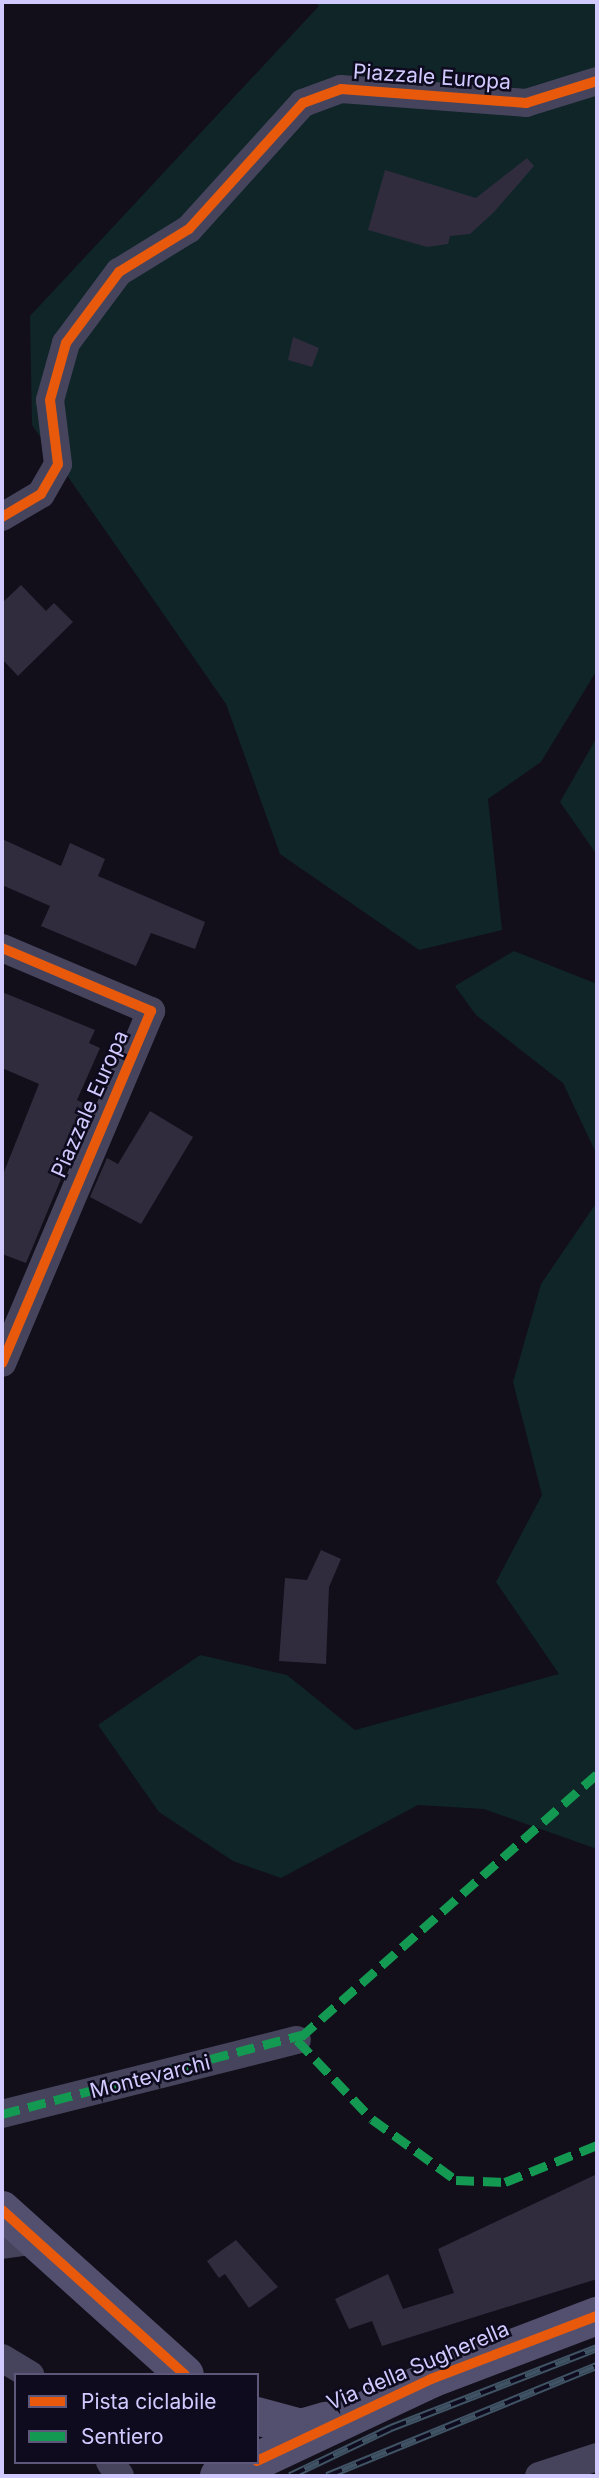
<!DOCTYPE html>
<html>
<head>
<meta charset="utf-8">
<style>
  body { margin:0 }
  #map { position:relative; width:599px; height:2478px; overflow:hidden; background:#120f1a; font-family:Inter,sans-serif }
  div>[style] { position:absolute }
  .green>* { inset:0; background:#0f2527 }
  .building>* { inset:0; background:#302c3e }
  .street>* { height:28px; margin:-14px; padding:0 14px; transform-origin:14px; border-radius:14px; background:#46445c }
  .secondary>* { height:38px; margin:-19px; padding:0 19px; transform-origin:19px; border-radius:19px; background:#53506f }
  .rail>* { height:8px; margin-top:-4px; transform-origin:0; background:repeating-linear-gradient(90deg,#0f0b1f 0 16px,#3f5365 0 32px); box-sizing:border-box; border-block:2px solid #3f5365 }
  .quiet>* { height:9px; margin-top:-4.5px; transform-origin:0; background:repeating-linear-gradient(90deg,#139951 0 18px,transparent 0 27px) }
  .cycleway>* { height:10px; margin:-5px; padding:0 5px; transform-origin:5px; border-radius:5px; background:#e8590c }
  span { translate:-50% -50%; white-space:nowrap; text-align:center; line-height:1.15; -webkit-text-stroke:5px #0f0b1f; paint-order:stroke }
  .street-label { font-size:21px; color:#d1caff }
  .frame { position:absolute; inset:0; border:4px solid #d1caff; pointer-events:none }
  .legend { position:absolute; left:14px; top:2373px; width:245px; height:91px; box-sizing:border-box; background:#0f0b1f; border:2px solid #5d5779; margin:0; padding:9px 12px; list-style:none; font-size:21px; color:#d1caff }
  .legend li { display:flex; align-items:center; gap:14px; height:35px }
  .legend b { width:35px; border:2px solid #5d5779 }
</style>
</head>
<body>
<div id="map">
  <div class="green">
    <div style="clip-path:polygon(314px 2px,597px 2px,597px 670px,541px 762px,488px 799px,502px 930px,419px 950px,280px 854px,226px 704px,32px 425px,30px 316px,319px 6px)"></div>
    <div style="clip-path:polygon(597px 737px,597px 855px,560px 802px)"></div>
    <div style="clip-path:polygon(514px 951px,597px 984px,597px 1155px,563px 1083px,476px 1015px,455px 986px)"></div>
    <div style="clip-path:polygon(597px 1202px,597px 1849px,484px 1809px,418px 1805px,281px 1878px,233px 1861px,159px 1812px,98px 1725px,200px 1655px,287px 1675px,355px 1730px,559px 1674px,496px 1582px,542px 1495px,513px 1382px,541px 1284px)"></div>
  </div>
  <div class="building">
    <div style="clip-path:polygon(527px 158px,534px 166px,494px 212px,470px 234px,450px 236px,448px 244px,427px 247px,368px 230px,385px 170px,476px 198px)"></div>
    <div style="clip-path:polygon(293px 337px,319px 348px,312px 367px,288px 360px)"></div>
    <div style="clip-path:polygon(21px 585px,46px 611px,54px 603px,73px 622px,18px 676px,2px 659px,2px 603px)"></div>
    <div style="clip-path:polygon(2px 839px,61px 866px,70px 843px,105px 859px,98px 876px,205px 922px,195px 949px,151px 933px,136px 966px,41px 926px,50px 906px,2px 885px)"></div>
    <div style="clip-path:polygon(2px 992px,95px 1030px,89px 1043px,100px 1048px,77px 1100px,91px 1107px,26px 1263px,2px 1254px,2px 1177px,39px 1084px,2px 1068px)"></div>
    <div style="clip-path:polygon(150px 1111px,193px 1137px,141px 1224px,90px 1197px,107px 1158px,118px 1164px)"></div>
    <div style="clip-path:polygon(321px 1550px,341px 1559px,329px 1587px,326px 1664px,279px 1661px,285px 1578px,307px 1580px)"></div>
    <div style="clip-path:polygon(597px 2174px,597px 2279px,382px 2346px,372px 2321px,349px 2329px,335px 2299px,388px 2274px,403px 2309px,454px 2293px,438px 2249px)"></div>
    <div style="clip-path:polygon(236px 2240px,278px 2287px,249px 2308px,225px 2274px,219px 2278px,207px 2261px)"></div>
  </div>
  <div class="street">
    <div style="left:2px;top:517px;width:45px;rotate:-30.5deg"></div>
    <div style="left:41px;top:494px;width:34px;rotate:-60deg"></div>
    <div style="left:58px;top:464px;width:64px;rotate:-97.1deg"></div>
    <div style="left:50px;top:400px;width:59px;rotate:-74.3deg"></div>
    <div style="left:66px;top:343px;width:89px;rotate:-53.3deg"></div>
    <div style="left:119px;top:272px;width:82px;rotate:-31.6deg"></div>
    <div style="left:189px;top:229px;width:170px;rotate:-47.9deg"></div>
    <div style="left:303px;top:103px;width:40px;rotate:-20.2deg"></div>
    <div style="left:341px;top:89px;width:186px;rotate:4.3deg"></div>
    <div style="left:526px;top:103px;width:74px;rotate:-17.2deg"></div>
    <div style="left:2px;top:948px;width:162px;rotate:22.9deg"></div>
    <div style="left:151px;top:1011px;width:382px;rotate:112.9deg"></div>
    <div style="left:2px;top:2114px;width:304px;rotate:-14.1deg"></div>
    <div style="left:2px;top:2245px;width:29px;rotate:-8deg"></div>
    <div style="left:2px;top:2358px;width:33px;rotate:31deg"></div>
    <div style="left:110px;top:2462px;width:17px;rotate:54deg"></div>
    <div style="left:539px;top:2476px;width:61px;rotate:-18.1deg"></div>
  </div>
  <div class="secondary">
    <div style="left:2px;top:2210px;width:246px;rotate:42deg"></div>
    <div style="left:257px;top:2416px;width:46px;rotate:15.3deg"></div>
    <div style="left:301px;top:2428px;width:26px;rotate:-16deg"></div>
    <div style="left:257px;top:2461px;width:192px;rotate:-25.2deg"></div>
    <div style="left:431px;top:2379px;width:178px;rotate:-20.8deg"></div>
    <div style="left:219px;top:2476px;width:18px;rotate:-52deg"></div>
  </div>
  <div class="rail">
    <div style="left:290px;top:2476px;width:112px;rotate:-25.4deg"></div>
    <div style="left:391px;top:2428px;width:221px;rotate:-21.2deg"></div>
    <div style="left:327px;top:2476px;width:292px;rotate:-22.2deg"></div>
  </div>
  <div class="quiet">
    <div style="left:597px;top:1774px;width:401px;rotate:138.4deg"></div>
    <div style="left:297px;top:2040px;width:109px;rotate:46.5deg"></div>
    <div style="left:372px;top:2119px;width:104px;rotate:36deg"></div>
    <div style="left:456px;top:2180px;width:49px;rotate:2.3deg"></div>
    <div style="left:505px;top:2182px;width:99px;rotate:-21.9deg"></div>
    <div style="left:2px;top:2114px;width:310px;rotate:-14.8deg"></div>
  </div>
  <div class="cycleway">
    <div style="left:2px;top:517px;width:45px;rotate:-30.5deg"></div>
    <div style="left:41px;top:494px;width:34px;rotate:-60deg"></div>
    <div style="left:58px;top:464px;width:64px;rotate:-97.1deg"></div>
    <div style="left:50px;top:400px;width:59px;rotate:-74.3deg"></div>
    <div style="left:66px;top:343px;width:89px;rotate:-53.3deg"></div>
    <div style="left:119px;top:272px;width:82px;rotate:-31.6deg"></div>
    <div style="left:189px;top:229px;width:170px;rotate:-47.9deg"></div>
    <div style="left:303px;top:103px;width:40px;rotate:-20.2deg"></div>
    <div style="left:341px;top:89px;width:186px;rotate:4.3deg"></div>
    <div style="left:526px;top:103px;width:74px;rotate:-17.2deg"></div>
    <div style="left:2px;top:948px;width:162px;rotate:22.9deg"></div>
    <div style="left:151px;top:1011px;width:382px;rotate:112.9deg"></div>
    <div style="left:2px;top:2210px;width:246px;rotate:42deg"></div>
    <div style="left:257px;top:2461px;width:192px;rotate:-25.2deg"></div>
    <div style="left:431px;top:2379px;width:178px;rotate:-20.8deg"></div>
  </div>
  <div class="street-label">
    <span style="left:432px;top:77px;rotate:4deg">Piazzale Europa</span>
    <span style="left:90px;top:1104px;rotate:-66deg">Piazzale Europa</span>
    <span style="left:150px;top:2077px;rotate:-14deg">Montevarchi</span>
    <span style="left:418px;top:2366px;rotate:-23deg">Via della Sugherella</span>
  </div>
  <div class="frame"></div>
  <ul class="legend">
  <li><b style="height:9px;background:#e8590c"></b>Pista ciclabile</li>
  <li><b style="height:9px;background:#139951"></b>Sentiero</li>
  </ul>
</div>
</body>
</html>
